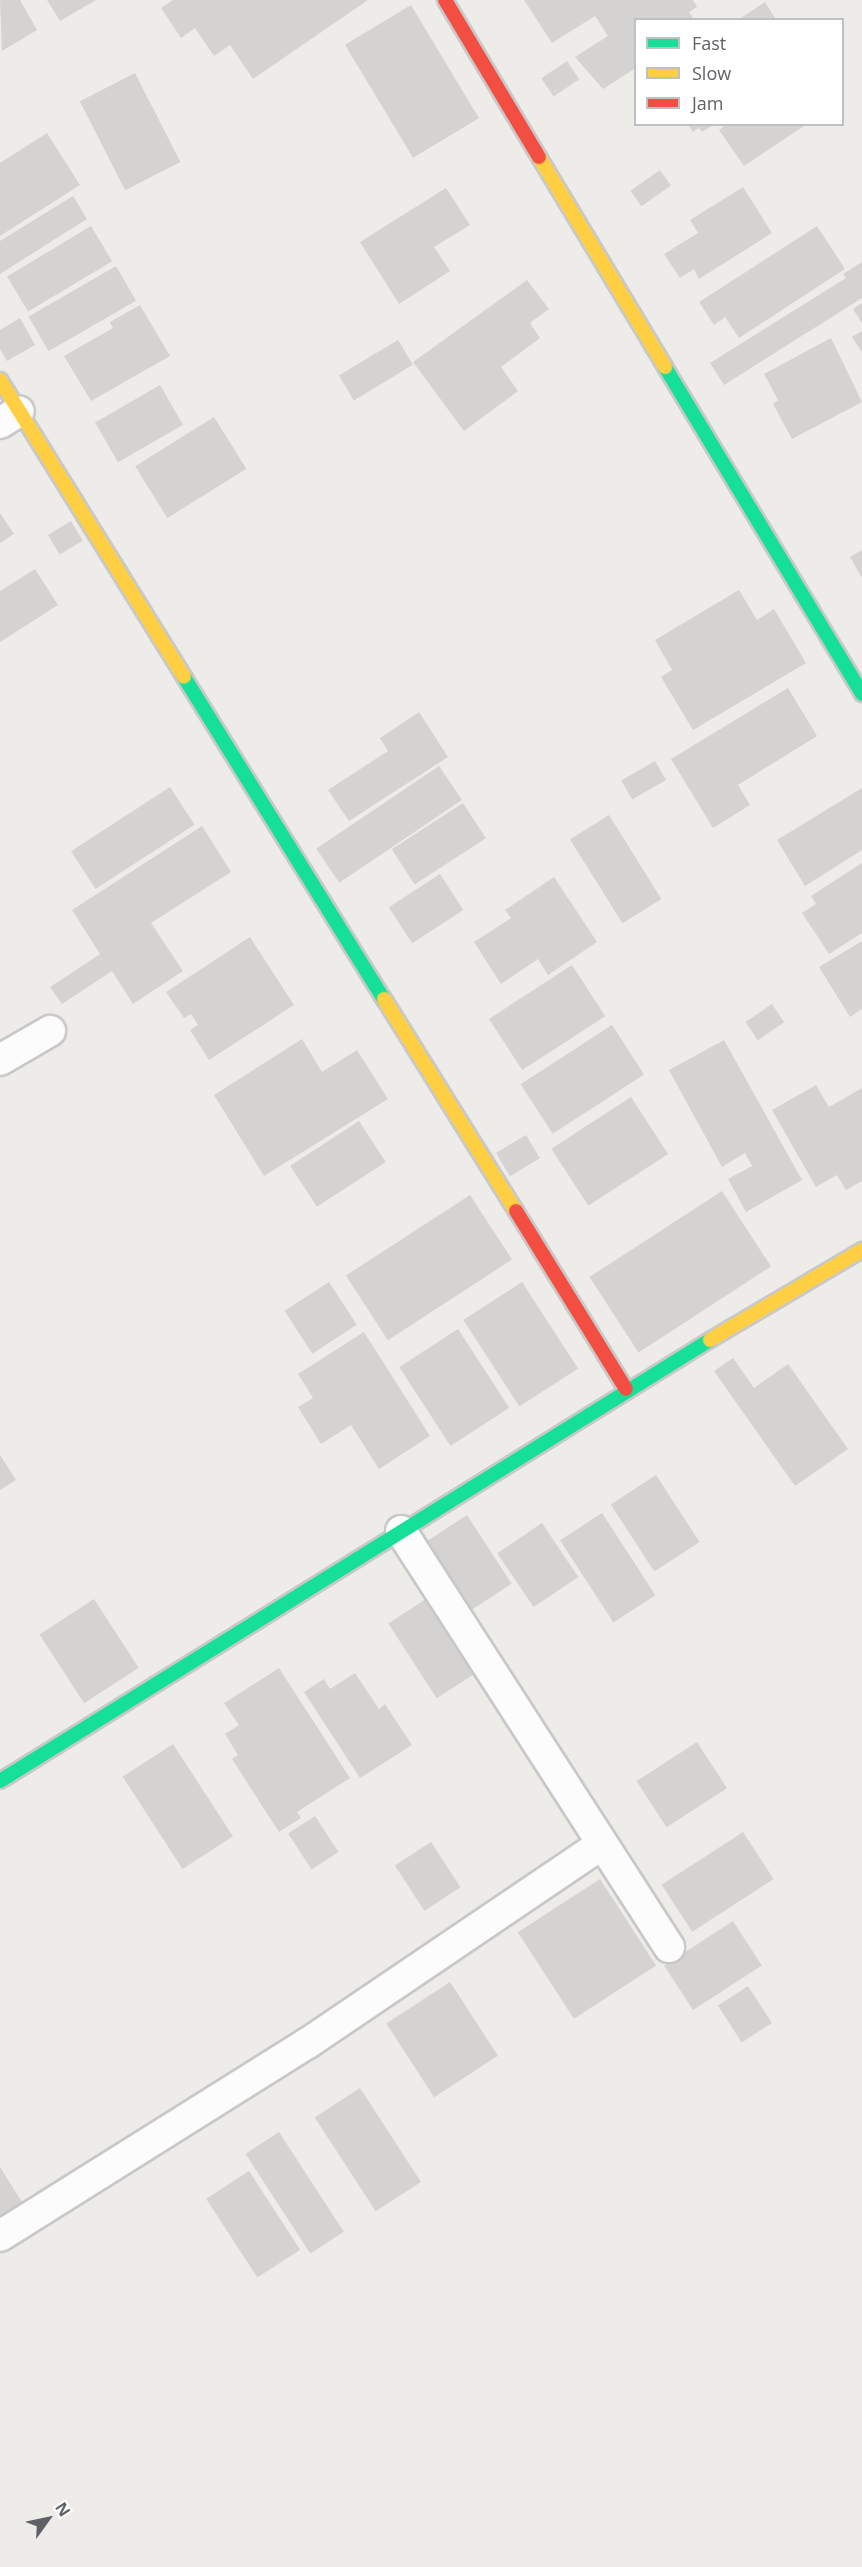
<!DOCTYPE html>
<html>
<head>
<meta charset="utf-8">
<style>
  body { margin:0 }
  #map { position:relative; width:862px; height:2567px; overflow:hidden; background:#edece9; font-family:"Open Sans",sans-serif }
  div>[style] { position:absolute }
  .building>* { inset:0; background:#d4d3d1; transform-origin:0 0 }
  .roads { filter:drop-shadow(2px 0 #c8c8c8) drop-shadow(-2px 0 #c8c8c8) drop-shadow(0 2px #c8c8c8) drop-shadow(0 -2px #c8c8c8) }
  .street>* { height:30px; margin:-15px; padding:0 15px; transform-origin:15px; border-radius:15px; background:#fcfcfc }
  .fast>* { height:14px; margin:-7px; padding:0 7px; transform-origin:7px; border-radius:7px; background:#16e098 }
  .slow>* { height:14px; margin:-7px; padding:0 7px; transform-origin:7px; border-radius:7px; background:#ffcf43 }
  .jam>* { height:14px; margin:-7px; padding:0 7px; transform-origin:7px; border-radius:7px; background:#f24e42 }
  span { translate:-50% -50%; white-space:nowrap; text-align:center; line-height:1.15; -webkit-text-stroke:4.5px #fff; paint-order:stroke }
  .legend { position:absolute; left:634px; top:18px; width:210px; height:108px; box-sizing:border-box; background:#fff; border:2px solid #bfc0c1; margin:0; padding:8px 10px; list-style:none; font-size:18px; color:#5e6165 }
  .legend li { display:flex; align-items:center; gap:12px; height:30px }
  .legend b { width:30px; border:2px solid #bfc0c1 }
  .north { position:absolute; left:18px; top:2489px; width:60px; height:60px; -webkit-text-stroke:4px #fff; paint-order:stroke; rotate:57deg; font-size:16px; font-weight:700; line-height:24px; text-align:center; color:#5e6165 }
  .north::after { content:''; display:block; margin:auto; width:21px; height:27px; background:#5e6165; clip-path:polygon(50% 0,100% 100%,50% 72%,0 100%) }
</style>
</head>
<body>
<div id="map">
  <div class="building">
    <div style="clip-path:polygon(0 0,20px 0,37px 30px,2px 51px)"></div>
    <div style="clip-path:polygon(47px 0,96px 0,60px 21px)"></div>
    <div style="clip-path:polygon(173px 0,368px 0,253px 79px,230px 45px,214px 56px,195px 28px,181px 38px,161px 8px)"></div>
    <div style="clip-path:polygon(524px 0,693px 0,697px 7px,689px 12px,694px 20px,636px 20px,636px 68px,603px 89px,575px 57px,608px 36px,595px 16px,552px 43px)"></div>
    <div style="clip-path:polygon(765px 2px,776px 20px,738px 20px)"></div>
    <div style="left:411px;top:5px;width:132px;height:77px;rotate:59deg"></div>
    <div style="left:567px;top:61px;width:22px;height:31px;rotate:56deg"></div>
    <div style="left:135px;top:73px;width:100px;height:62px;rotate:63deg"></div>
    <div style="clip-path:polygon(688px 124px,715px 124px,702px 132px,699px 128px,693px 132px)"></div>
    <div style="clip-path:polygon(727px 124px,807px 124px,744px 166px,719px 130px)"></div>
    <div style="clip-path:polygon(47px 133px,80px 185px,0 236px,0 163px)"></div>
    <div style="left:660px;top:170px;width:19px;height:36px;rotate:55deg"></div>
    <div style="clip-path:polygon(743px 187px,772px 233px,699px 279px,694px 269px,680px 278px,664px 254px,698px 233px,690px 220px)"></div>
    <div style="clip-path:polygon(446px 188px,470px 225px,434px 247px,450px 271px,399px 304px,360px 242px)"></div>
    <div style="clip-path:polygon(73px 196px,87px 219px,0 274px,0 241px)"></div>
    <div style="left:91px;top:226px;width:41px;height:98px;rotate:59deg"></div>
    <div style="clip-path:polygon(817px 226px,845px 269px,739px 338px,725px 317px,714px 325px,699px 302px)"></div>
    <div style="clip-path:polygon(862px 262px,862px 298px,724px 385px,710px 363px,846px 278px,843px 274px)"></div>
    <div style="left:116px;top:266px;width:40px;height:101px;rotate:60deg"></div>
    <div style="clip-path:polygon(527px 280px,549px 309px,530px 323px,540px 338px,501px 367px,518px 391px,464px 431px,413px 362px)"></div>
    <div style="clip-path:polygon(862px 303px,862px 323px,853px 309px)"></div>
    <div style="clip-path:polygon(140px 305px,170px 356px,91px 401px,64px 356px,113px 328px,110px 322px)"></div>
    <div style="clip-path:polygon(20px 318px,35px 345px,7px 361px,0 349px,0 330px)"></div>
    <div style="clip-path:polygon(862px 331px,862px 352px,852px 337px)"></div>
    <div style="clip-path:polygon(831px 338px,862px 402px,792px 439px,773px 404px,778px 400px,764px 374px)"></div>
    <div style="left:398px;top:340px;width:29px;height:69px;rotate:59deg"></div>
    <div style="left:160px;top:385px;width:46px;height:75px;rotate:60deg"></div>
    <div style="left:214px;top:417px;width:61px;height:93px;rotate:58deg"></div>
    <div style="clip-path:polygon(0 513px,14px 534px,0 543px)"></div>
    <div style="left:71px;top:521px;width:23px;height:27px;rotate:59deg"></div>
    <div style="clip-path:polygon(862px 550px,862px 578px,850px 557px)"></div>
    <div style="clip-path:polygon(35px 569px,58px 605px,0 642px,0 591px)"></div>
    <div style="clip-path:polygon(739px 590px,757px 620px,774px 609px,806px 663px,693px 730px,661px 677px,672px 670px,655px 640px)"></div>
    <div style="clip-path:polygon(788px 688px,817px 736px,738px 785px,750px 805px,713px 828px,671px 759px)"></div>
    <div style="clip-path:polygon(419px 712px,448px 757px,349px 821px,328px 790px,388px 751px,380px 738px)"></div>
    <div style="left:655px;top:761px;width:22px;height:39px;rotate:60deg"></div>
    <div style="left:439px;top:766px;width:41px;height:148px;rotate:56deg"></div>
    <div style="left:170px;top:787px;width:45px;height:118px;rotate:57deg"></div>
    <div style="clip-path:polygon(862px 788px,862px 850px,805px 886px,777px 840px)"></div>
    <div style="left:463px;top:803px;width:42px;height:85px;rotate:57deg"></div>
    <div style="left:609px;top:815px;width:99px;height:46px;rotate:58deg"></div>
    <div style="clip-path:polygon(202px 826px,231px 872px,151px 923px,183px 971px,133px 1004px,112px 971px,62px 1004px,50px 987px,100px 954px,72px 910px)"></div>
    <div style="clip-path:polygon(862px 863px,862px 933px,829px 954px,802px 913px,816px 904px,811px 896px)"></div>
    <div style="left:440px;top:874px;width:43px;height:61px;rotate:57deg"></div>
    <div style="clip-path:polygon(554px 877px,597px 942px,548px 975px,538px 959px,501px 984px,474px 942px,511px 918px,505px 910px)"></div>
    <div style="clip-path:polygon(250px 937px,294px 1005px,209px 1060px,190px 1030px,198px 1025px,191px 1014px,184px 1018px,166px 992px)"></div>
    <div style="clip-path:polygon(862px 941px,862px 1009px,850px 1017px,819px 967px)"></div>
    <div style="left:572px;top:965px;width:61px;height:99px;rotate:57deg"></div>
    <div style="left:772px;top:1004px;width:22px;height:32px;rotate:56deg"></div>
    <div style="left:612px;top:1025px;width:59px;height:109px;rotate:57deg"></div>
    <div style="clip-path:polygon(302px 1039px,322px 1072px,357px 1050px,388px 1099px,264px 1176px,214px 1095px)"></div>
    <div style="clip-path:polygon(724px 1040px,802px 1180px,746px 1212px,728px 1179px,752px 1166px,745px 1153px,722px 1167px,669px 1070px)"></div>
    <div style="clip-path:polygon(816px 1085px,829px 1107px,862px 1088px,862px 1181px,846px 1190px,837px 1175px,816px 1187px,772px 1110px)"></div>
    <div style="left:631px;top:1097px;width:68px;height:95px;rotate:57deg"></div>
    <div style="left:359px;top:1121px;width:49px;height:82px;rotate:57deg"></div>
    <div style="left:526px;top:1135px;width:27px;height:35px;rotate:59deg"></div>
    <div style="left:722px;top:1191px;width:90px;height:158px;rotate:57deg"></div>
    <div style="left:470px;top:1195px;width:77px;height:148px;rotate:57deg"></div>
    <div style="left:329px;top:1282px;width:51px;height:53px;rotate:57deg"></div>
    <div style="left:522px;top:1282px;width:103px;height:70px;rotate:57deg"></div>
    <div style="left:458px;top:1329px;width:94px;height:70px;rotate:57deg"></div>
    <div style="clip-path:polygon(364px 1332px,430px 1436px,379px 1469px,351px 1425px,321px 1444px,298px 1407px,313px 1398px,298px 1374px)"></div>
    <div style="clip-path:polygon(733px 1358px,754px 1388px,788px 1364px,848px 1449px,795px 1486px,714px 1371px)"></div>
    <div style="clip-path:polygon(0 1455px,16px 1480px,0 1490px)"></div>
    <div style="left:656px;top:1475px;width:80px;height:54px;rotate:57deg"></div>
    <div style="left:602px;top:1513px;width:98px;height:50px;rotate:57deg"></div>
    <div style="left:467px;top:1515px;width:82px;height:54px;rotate:57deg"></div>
    <div style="left:542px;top:1523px;width:65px;height:54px;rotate:56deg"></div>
    <div style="left:94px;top:1599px;width:82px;height:65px;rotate:57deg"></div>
    <div style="left:426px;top:1599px;width:89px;height:45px;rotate:57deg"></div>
    <div style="clip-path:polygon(279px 1668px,350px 1778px,297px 1812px,301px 1818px,279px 1832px,232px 1759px,238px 1755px,225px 1734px,239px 1725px,224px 1703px)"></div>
    <div style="clip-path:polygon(355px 1673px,379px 1709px,385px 1704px,412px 1745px,360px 1778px,304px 1692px,324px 1679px,330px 1689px)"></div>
    <div style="left:697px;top:1742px;width:55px;height:72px;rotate:57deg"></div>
    <div style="left:173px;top:1744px;width:110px;height:60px;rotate:57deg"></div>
    <div style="left:315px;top:1816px;width:43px;height:32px;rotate:57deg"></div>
    <div style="left:743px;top:1832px;width:56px;height:97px;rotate:57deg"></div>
    <div style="left:431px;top:1842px;width:54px;height:43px;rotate:57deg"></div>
    <div style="left:600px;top:1879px;width:103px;height:98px;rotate:57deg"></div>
    <div style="left:733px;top:1921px;width:53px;height:82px;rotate:57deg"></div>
    <div style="left:450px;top:1982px;width:88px;height:76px;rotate:57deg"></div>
    <div style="left:748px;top:1986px;width:44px;height:36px;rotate:57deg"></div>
    <div style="left:360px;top:2088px;width:112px;height:54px;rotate:57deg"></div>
    <div style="left:279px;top:2132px;width:119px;height:40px;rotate:57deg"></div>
    <div style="clip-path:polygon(0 2167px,22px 2202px,0 2216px)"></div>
    <div style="left:249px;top:2171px;width:94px;height:51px;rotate:57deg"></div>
  </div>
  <div class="roads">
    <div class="street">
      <div style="left:0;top:423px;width:22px;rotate:-32deg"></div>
      <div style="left:0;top:1060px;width:58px;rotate:-30.1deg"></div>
      <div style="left:401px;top:1531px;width:495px;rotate:57.2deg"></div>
      <div style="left:0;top:2236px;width:363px;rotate:-32.1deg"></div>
      <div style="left:308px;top:2043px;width:355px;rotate:-34.1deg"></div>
    </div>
    <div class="fast">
      <div style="left:665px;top:367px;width:382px;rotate:58.9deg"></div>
      <div style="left:184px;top:677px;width:379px;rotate:58.2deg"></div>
      <div style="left:0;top:1781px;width:836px;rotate:-31.85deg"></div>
    </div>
    <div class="slow">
      <div style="left:539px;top:157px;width:245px;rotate:59deg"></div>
      <div style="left:0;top:380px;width:349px;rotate:58.2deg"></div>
      <div style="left:384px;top:999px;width:250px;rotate:58.1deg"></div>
      <div style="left:710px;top:1340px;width:177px;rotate:-30.6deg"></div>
    </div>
    <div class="jam">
      <div style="left:445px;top:0;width:183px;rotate:59.1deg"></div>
      <div style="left:516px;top:1211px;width:209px;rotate:58.3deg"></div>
    </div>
  </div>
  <ul class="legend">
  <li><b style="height:8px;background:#16e098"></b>Fast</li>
  <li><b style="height:8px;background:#ffcf43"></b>Slow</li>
  <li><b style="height:8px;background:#f24e42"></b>Jam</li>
  </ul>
  <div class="north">N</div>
</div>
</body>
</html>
